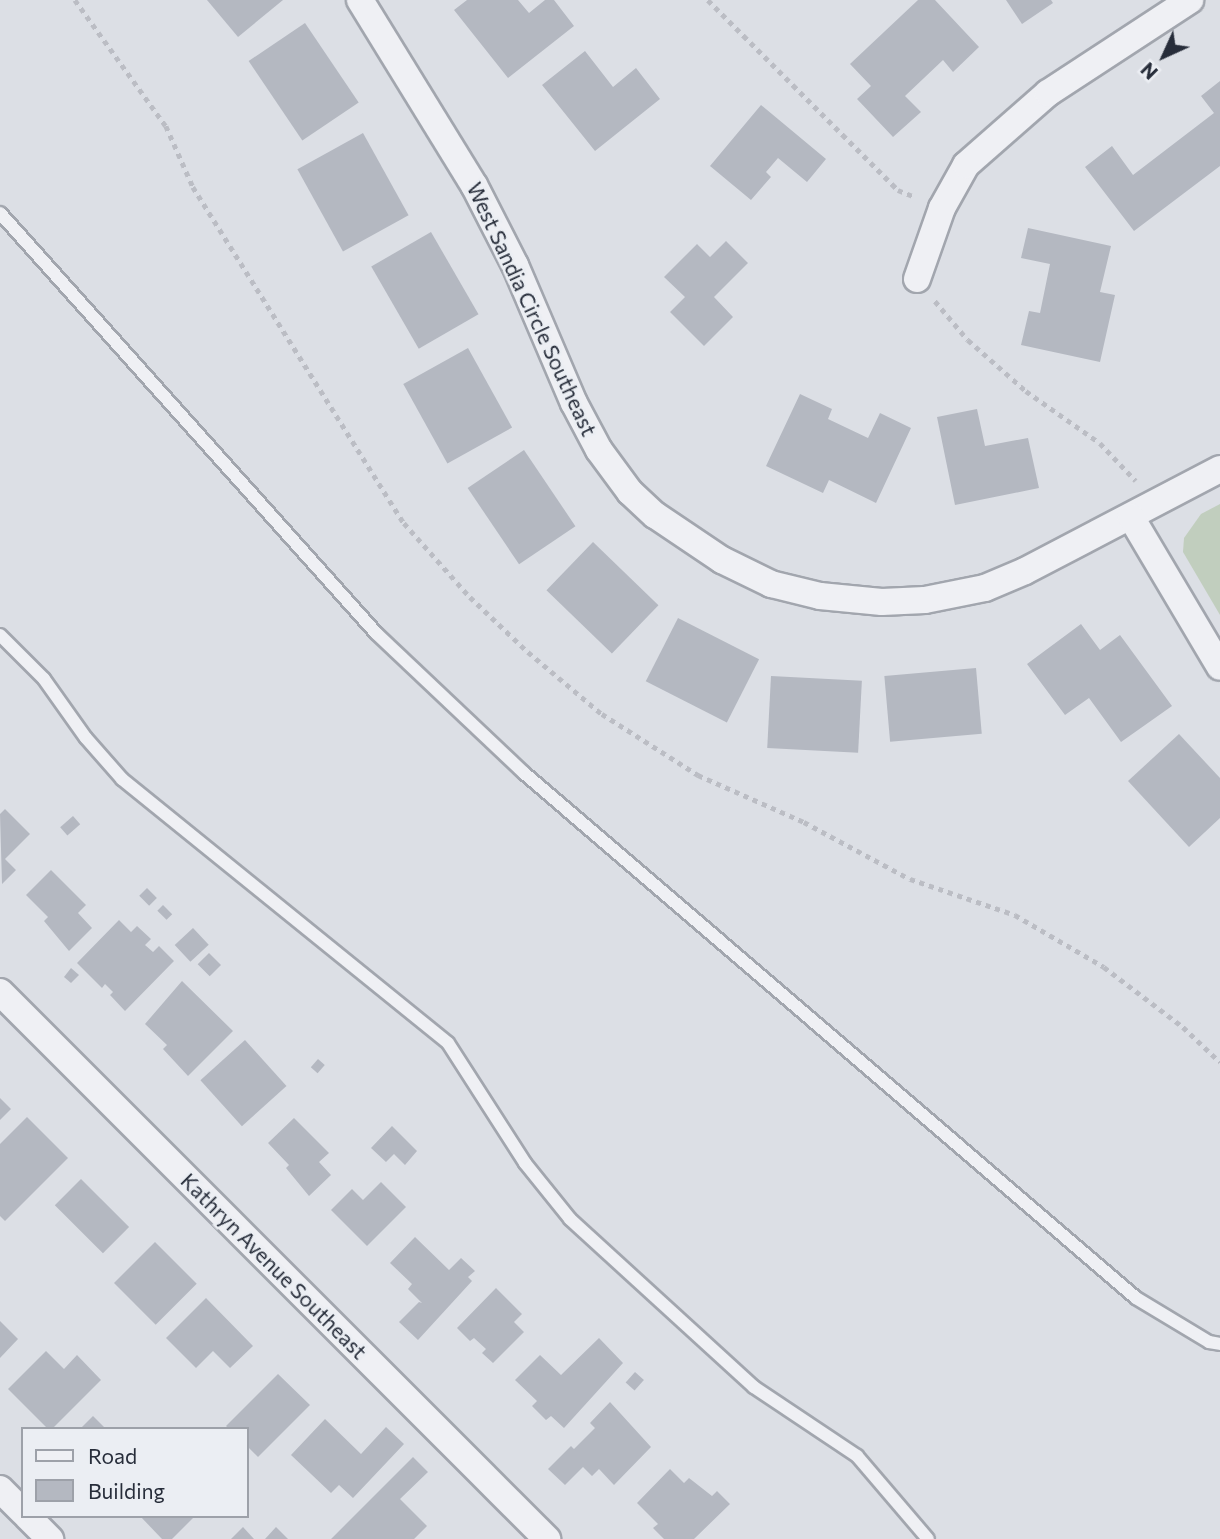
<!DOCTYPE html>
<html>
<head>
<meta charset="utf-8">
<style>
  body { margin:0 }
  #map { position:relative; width:1220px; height:1539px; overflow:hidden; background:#dcdfe5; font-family:Commissioner,sans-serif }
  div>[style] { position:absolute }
  .green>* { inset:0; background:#c1cebe }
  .building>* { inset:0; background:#b4b8c1; transform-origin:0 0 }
  .path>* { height:4.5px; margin-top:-2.25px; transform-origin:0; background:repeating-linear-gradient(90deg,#bbbdc4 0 5px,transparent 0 10px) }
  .roads { filter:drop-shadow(2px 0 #a2a6ae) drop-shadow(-2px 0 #a2a6ae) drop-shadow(0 2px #a2a6ae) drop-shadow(0 -2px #a2a6ae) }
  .service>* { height:12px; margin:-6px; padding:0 6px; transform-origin:6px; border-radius:6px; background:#eff0f4 }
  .minor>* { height:26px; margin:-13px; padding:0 13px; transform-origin:13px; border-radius:13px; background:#eff0f4 }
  span { translate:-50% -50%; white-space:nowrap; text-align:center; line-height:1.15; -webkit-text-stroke:5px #ebeef3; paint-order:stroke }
  .street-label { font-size:21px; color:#272d3a }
  .legend { position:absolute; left:21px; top:1427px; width:228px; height:91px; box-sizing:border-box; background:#ebeef3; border:2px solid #9da1a9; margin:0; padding:9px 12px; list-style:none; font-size:21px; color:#272d3a }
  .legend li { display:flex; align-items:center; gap:14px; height:35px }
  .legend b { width:35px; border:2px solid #9da1a9 }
  .north { position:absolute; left:1129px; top:21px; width:70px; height:70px; -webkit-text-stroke:5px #ebeef3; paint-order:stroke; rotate:225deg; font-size:19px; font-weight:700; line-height:28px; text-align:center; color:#272d3a }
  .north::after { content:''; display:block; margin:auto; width:24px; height:32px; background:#272d3a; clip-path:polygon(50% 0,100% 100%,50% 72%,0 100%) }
</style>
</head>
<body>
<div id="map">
  <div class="green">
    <div style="clip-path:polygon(1220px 504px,1220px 615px,1183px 552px,1184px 538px,1201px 514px)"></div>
  </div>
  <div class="building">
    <div style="clip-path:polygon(207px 0,283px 0,238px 37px)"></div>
    <div style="clip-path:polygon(467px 0,518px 0,529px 13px,545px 0,554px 0,574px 26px,508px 78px,454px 10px)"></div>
    <div style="clip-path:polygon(918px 0,935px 0,979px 47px,953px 72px,943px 60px,905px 96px,921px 112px,893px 137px,857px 99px,871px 86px,850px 64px)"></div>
    <div style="clip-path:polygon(1006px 0,1051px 0,1053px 3px,1022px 24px)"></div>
    <div style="left:305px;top:23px;width:96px;height:68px;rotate:56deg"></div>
    <div style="clip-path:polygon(585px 51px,613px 87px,636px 68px,660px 99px,595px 151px,542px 85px)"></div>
    <div style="clip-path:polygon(1220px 81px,1220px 166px,1134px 231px,1085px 167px,1112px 146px,1133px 175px,1214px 113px,1201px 96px)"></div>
    <div style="clip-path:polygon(761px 105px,826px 159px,807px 182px,778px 158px,766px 172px,771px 177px,751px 200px,710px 166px)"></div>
    <div style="left:363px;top:133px;width:94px;height:75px;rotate:61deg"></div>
    <div style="clip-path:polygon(1028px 228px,1111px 246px,1100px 292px,1115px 295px,1100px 362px,1021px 345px,1029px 311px,1040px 313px,1050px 264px,1021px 258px)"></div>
    <div style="left:431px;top:232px;width:95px;height:69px;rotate:60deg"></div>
    <div style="clip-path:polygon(726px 241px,748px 263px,714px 297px,733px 317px,704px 346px,670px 312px,685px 297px,664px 277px,697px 244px,710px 257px)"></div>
    <div style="left:468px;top:348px;width:91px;height:74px;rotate:61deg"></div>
    <div style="clip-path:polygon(800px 394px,832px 409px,828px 419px,868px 438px,880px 413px,911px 428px,876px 503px,829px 480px,823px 493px,766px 466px)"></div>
    <div style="clip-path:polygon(977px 409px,985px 446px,1028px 438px,1039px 488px,955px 505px,937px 417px)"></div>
    <div style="left:524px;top:450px;width:92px;height:68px;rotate:56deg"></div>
    <div style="left:593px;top:542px;width:91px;height:67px;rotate:44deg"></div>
    <div style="left:678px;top:618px;width:91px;height:71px;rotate:27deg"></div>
    <div style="clip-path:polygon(1081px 624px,1100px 650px,1120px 635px,1172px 706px,1121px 742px,1089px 698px,1065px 715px,1027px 664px)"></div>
    <div style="left:976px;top:668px;width:66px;height:92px;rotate:85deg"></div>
    <div style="left:771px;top:676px;width:91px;height:72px;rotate:3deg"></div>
    <div style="clip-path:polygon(1179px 734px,1220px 778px,1220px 818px,1189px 847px,1128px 781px)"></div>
    <div style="clip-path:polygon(5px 809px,30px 834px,5px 859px,16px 870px,2px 884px,0 814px)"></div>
    <div style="left:73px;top:816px;width:11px;height:17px;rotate:49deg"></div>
    <div style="clip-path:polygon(51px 870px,86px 905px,78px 913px,92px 928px,69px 951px,44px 921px,48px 917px,26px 895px)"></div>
    <div style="left:147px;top:888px;width:14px;height:11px;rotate:45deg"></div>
    <div style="left:163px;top:905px;width:13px;height:8px;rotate:45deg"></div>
    <div style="clip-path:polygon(119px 920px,131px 932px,137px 926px,151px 939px,145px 945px,153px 952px,159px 946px,174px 961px,125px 1011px,110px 995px,113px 992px,105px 984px,102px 988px,77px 963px)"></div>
    <div style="left:193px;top:928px;width:23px;height:25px;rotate:47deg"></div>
    <div style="left:209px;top:953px;width:17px;height:16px;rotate:45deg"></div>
    <div style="clip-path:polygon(71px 968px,79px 975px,71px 983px,64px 977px)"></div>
    <div style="clip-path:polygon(182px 981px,233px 1031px,188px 1076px,163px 1049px,167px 1045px,145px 1024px)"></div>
    <div style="left:245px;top:1040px;width:62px;height:60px;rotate:48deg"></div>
    <div style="left:318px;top:1059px;width:9px;height:11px;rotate:41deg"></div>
    <div style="clip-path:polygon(0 1098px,11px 1109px,0 1120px)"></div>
    <div style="clip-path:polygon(27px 1117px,68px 1158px,5px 1221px,0 1216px,0 1144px)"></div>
    <div style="clip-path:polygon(294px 1118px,329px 1153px,319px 1162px,331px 1175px,309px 1196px,286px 1168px,289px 1165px,268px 1143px)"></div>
    <div style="clip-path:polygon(392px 1126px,417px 1151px,405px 1165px,394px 1154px,386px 1162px,371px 1148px)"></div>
    <div style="left:81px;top:1179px;width:68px;height:37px;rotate:45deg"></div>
    <div style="clip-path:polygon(381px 1182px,406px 1207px,367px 1246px,331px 1210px,352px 1189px,363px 1200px)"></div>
    <div style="clip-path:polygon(415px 1237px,449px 1270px,461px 1258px,475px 1271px,468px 1277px,472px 1281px,418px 1340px,399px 1322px,419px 1302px,422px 1303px,408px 1289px,412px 1284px,390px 1263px)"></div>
    <div style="left:155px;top:1242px;width:59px;height:58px;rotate:45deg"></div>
    <div style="clip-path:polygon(496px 1288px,522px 1314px,514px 1322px,524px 1332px,493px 1363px,482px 1353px,486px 1349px,474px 1338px,470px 1341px,457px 1328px)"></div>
    <div style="clip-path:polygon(206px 1298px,253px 1346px,230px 1368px,213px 1351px,196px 1368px,166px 1338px)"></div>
    <div style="clip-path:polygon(0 1321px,18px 1339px,0 1358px)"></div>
    <div style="clip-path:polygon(599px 1338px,623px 1363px,564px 1428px,551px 1416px,546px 1420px,532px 1406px,537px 1401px,515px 1380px,540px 1355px,561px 1375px)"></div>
    <div style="clip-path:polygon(46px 1351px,64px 1369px,77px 1355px,101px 1380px,52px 1429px,48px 1429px,8px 1389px)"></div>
    <div style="left:635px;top:1372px;width:12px;height:14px;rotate:42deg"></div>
    <div style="clip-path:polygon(278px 1374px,310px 1405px,258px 1457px,247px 1446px,247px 1429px,229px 1429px,226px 1426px)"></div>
    <div style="clip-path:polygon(610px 1402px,651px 1447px,614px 1485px,599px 1469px,592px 1476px,583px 1467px,565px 1485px,548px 1469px,571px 1446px,574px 1449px,595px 1428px,590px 1423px)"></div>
    <div style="clip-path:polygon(93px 1416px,106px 1429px,80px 1429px)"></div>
    <div style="clip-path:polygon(325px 1419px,361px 1454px,386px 1427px,404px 1444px,353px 1498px,339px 1485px,331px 1493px,291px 1455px)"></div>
    <div style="clip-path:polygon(413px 1457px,428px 1472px,400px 1499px,427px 1526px,414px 1539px,331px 1539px)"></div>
    <div style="clip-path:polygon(670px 1469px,684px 1483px,689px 1478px,712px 1496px,717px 1491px,730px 1504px,694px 1539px,664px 1539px,653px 1528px,658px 1524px,637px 1503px)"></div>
    <div style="clip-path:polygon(140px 1516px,195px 1516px,172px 1539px,162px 1539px)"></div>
    <div style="clip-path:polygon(243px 1527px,254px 1539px,231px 1539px)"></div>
    <div style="clip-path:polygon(276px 1527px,288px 1539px,265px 1539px)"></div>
  </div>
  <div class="path">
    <div style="left:75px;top:0;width:155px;rotate:54.2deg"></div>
    <div style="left:166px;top:126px;width:67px;rotate:66.1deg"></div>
    <div style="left:193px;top:187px;width:397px;rotate:57.9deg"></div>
    <div style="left:404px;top:523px;width:99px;rotate:48.3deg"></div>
    <div style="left:470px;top:597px;width:80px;rotate:43.5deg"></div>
    <div style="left:528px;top:652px;width:97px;rotate:40deg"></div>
    <div style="left:602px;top:714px;width:114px;rotate:32.4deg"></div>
    <div style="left:698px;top:775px;width:116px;rotate:23.9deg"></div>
    <div style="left:804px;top:822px;width:120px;rotate:28.3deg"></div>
    <div style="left:910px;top:879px;width:111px;rotate:18.9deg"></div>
    <div style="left:1015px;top:915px;width:103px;rotate:30.3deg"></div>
    <div style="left:1104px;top:967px;width:99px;rotate:37.2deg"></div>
    <div style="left:1183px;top:1027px;width:51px;rotate:43.4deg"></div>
    <div style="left:708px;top:0;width:269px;rotate:45deg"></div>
    <div style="left:898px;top:190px;width:18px;rotate:22deg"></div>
    <div style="left:935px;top:301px;width:51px;rotate:49.8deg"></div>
    <div style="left:968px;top:340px;width:77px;rotate:41.3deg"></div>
    <div style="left:1026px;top:391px;width:90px;rotate:35.1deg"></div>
    <div style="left:1100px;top:443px;width:52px;rotate:46.5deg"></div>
  </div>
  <div class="roads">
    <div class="service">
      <div style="left:0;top:213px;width:565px;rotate:48.16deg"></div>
      <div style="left:377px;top:634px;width:202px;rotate:43.4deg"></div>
      <div style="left:524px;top:773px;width:806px;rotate:40.62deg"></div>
      <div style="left:1136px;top:1298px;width:85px;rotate:31.1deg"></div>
      <div style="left:1209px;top:1342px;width:11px;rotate:10deg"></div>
      <div style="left:0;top:635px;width:62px;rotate:45deg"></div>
      <div style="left:44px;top:679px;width:72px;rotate:54.6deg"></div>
      <div style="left:86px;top:738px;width:55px;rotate:48.7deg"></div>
      <div style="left:122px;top:779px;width:419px;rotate:39deg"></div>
      <div style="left:448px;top:1043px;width:143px;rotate:57.3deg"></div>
      <div style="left:525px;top:1163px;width:72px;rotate:51.2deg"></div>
      <div style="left:570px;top:1219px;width:249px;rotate:42.4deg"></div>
      <div style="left:754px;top:1387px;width:124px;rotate:33.8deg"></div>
      <div style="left:857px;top:1456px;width:109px;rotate:49.5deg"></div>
    </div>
    <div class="minor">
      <div style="left:360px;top:0;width:217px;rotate:58.4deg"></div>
      <div style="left:474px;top:185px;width:90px;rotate:62.9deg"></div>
      <div style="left:515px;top:265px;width:150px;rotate:66.9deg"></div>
      <div style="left:574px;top:403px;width:53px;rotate:62deg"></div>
      <div style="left:599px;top:450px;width:52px;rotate:53.6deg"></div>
      <div style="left:630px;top:492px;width:34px;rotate:43deg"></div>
      <div style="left:655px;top:515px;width:81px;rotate:33.9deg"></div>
      <div style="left:722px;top:560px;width:55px;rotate:26.1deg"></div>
      <div style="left:771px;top:584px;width:50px;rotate:13.8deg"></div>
      <div style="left:820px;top:596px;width:62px;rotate:5.5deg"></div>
      <div style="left:882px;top:602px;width:43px;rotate:-2.7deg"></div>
      <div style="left:925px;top:600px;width:61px;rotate:-11.3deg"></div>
      <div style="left:985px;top:588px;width:43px;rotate:-23deg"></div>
      <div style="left:1025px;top:571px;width:220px;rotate:-27.6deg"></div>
      <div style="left:917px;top:279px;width:75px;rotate:-70.6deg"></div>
      <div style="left:942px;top:208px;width:49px;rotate:-60.8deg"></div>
      <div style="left:966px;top:165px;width:109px;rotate:-41.3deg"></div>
      <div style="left:1048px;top:93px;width:170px;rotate:-33.2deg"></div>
      <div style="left:1131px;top:517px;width:174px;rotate:59.3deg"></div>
      <div style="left:0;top:992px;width:774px;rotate:45deg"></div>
      <div style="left:0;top:1489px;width:33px;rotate:45deg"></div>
      <div style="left:27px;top:1516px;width:33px;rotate:45deg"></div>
    </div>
  </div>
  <div class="street-label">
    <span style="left:532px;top:309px;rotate:65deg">West Sandia Circle Southeast</span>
    <span style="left:274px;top:1266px;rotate:45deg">Kathryn Avenue Southeast</span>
  </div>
  <ul class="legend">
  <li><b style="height:9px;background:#eff0f4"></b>Road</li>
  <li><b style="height:19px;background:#b4b8c1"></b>Building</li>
  </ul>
  <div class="north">N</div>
</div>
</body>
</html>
